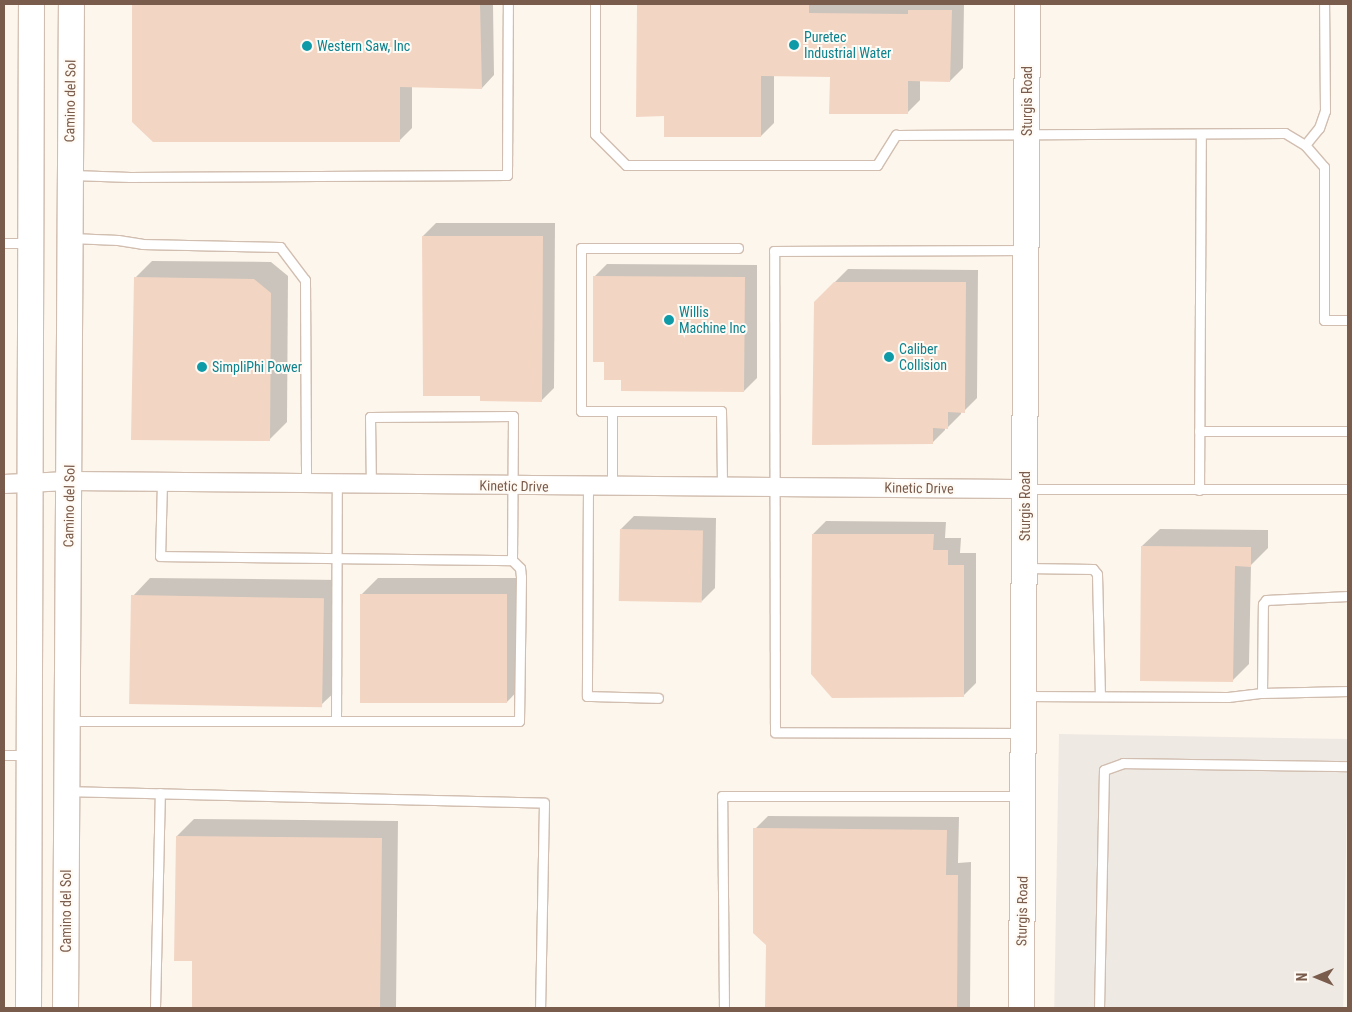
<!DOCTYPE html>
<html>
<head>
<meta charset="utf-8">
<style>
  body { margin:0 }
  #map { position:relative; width:1352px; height:1012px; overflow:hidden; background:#fdf6ec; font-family:"Roboto Condensed",sans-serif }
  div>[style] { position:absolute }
  .industrial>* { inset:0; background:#efe9e4; transform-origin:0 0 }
  .shadow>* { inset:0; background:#0003 }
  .building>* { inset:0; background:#f3d5c3; transform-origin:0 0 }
  .roads { filter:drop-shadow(1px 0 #d1beb0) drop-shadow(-1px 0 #d1beb0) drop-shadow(0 1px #d1beb0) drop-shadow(0 -1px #d1beb0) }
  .lane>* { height:9px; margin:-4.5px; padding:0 4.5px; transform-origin:4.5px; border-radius:4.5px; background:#fff }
  .street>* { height:18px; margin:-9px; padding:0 9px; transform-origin:9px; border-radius:9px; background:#fff }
  .secondary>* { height:25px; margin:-12.5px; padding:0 12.5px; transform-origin:12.5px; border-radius:12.5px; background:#fff }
  .dots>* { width:14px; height:14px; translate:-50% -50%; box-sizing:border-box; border:2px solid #fffaf3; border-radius:50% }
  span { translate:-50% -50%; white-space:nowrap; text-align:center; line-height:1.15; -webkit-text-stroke:4px #fffaf3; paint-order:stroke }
  .culture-label { font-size:14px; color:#0d838f }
  .left { translate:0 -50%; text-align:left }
  .street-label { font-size:14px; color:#7a5c4d }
  .frame { position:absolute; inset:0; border:5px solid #7a5c4d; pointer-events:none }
  .north { position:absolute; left:1292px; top:952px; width:50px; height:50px; -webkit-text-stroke:4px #fffaf3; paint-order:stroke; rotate:270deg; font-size:14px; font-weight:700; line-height:20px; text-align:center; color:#7a5c4d }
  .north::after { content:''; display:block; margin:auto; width:18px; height:22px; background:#7a5c4d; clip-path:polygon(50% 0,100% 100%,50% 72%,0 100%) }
</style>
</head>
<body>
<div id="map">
  <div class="industrial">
    <div style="left:1059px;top:734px;width:289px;height:274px;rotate:1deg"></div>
  </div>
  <div class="shadow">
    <div style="clip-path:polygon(134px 4px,493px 4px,494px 75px,482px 88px,412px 86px,412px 128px,399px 141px,134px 121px)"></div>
    <div style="clip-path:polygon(638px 4px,964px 4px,963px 68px,950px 81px,920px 80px,920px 100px,907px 113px,831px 75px,774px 75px,774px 123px,761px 136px,665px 115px,637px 115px)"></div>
    <div style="clip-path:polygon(436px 223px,555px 223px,554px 388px,541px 401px,481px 394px,423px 236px)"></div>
    <div style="clip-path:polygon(152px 261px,271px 262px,288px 276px,287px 422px,270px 439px,135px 278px)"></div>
    <div style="clip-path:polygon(607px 264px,757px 265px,757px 378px,744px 391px,622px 379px,605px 360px,594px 277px)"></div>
    <div style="clip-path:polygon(848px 269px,978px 270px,977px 398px,964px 411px,961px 411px,961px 414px,948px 427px,945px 427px,945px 430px,932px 443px,815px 302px)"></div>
    <div style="clip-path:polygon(634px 516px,716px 518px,715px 588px,702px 601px,621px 529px)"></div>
    <div style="clip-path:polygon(826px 521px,946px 522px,945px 538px,961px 538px,960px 553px,976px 553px,976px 683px,963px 696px,813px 534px)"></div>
    <div style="clip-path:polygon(1160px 529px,1268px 530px,1268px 548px,1251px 565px,1249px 664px,1232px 681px,1142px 546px)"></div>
    <div style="clip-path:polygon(150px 578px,341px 580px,340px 687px,322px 704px,133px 596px)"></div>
    <div style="clip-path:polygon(378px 578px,523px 578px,523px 685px,506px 703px,361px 595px)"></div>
    <div style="clip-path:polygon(768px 816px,959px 817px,958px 863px,971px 862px,970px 1008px,766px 1008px,767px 945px,755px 829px)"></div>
    <div style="clip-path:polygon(194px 819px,398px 821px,396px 1008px,193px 1008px,194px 960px,177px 836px)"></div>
  </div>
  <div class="building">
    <div style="clip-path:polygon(132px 4px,480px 4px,482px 89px,400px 87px,400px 142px,153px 142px,132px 122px)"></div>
    <div style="clip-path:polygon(637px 4px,809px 4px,809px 13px,908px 14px,908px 10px,952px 10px,950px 82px,908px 81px,908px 114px,829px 114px,830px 77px,761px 76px,761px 137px,664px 137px,664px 116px,636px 117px)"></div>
    <div style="clip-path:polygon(422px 236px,543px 236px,542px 402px,480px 401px,480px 396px,423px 396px)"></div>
    <div style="clip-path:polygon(593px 276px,745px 277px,744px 392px,621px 391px,621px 380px,604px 380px,604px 362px,593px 362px)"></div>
    <div style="clip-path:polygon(134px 277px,254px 279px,271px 293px,270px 441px,131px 440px)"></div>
    <div style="clip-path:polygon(834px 282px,966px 282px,965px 413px,948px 412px,948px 429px,933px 428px,933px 444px,812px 445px,814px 302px)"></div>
    <div style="left:620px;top:529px;width:83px;height:72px;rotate:1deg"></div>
    <div style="clip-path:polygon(812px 534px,934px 534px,933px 550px,948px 550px,948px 565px,964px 565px,964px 697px,832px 698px,811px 674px)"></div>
    <div style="clip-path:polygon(1141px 546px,1251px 547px,1251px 567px,1235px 566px,1233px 682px,1140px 681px)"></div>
    <div style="left:360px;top:594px;width:147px;height:109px"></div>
    <div style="left:131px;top:595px;width:193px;height:109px;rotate:1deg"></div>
    <div style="clip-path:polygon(753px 828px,947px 830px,946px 875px,958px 875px,957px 1008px,765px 1008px,766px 945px,753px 933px)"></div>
    <div style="clip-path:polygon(176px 836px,382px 838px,380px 1008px,192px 1008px,192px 961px,174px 961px)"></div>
  </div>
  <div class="roads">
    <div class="lane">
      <div style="left:595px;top:4px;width:130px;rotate:90deg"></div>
      <div style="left:595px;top:134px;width:44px;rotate:45deg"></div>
      <div style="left:626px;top:165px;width:251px"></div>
      <div style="left:877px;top:165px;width:36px;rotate:-58deg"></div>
      <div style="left:896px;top:135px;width:389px;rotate:-0.3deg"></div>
      <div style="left:1285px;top:133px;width:23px;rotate:31deg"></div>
      <div style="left:1305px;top:145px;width:29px;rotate:49deg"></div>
      <div style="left:1324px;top:167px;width:153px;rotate:90deg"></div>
      <div style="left:1324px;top:320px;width:24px"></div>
      <div style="left:1305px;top:145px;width:22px;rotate:-51deg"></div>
      <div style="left:1319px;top:128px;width:18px;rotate:-71deg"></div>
      <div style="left:1325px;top:111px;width:107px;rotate:-90.5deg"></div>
      <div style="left:72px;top:175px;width:58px;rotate:2deg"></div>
      <div style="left:130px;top:177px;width:377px;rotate:-0.3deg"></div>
      <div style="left:507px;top:175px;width:171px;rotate:-89.7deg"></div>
      <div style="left:71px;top:238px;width:47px;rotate:2.4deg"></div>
      <div style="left:118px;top:240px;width:24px;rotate:9deg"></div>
      <div style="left:142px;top:244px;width:138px;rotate:1.2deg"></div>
      <div style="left:280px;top:247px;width:41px;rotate:52.9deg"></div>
      <div style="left:305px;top:280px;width:203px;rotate:89.7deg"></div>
      <div style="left:4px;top:243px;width:24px"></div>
      <div style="left:612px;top:411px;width:109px"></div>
      <div style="left:721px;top:411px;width:76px;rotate:89.2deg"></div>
      <div style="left:1199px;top:431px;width:149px"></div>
      <div style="left:162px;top:482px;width:74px;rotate:91.5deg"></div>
      <div style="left:160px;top:556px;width:352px;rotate:0.7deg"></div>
      <div style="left:512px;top:560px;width:144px;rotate:-89.6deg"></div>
      <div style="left:513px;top:416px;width:143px;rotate:179.6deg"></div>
      <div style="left:370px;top:417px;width:68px;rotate:89.2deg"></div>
      <div style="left:612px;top:486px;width:75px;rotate:-90deg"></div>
      <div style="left:612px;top:411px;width:31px;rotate:180deg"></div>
      <div style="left:581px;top:411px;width:163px;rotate:-90deg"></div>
      <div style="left:581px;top:248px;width:157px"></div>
      <div style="left:588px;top:487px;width:209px;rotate:90.3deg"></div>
      <div style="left:587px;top:696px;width:71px;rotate:1.6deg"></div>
      <div style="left:1025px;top:489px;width:323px"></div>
      <div style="left:1199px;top:490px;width:355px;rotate:-89.7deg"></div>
      <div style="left:1025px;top:568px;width:68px;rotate:0.8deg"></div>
      <div style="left:1093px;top:569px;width:6px;rotate:51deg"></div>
      <div style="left:1097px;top:574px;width:122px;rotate:88.6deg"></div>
      <div style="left:1262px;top:693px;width:89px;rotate:-89.4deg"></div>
      <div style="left:1263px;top:604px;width:5px;rotate:-53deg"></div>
      <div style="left:1266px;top:600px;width:82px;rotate:-2.8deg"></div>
      <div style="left:1024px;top:696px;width:204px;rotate:0.3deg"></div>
      <div style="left:1228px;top:697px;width:34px;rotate:-7deg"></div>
      <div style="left:1262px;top:693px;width:86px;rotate:-1.3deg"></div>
      <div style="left:68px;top:721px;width:268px"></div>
      <div style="left:336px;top:721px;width:237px;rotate:-89.8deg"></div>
      <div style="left:336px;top:721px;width:183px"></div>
      <div style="left:519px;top:721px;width:144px;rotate:-89.2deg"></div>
      <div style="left:521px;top:577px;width:9px;rotate:-96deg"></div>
      <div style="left:520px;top:568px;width:11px;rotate:-135deg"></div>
      <div style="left:1021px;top:733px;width:246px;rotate:-179.8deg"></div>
      <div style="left:775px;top:732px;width:481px;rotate:-90.1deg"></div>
      <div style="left:774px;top:251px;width:250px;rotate:-0.2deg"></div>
      <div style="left:4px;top:755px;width:23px"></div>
      <div style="left:67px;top:791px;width:477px;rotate:1.4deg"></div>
      <div style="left:544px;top:803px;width:205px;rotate:91.1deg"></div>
      <div style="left:155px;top:1008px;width:215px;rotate:-88.7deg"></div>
      <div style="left:724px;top:1008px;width:212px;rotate:-90.5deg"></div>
      <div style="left:722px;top:796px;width:300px"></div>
      <div style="left:1099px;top:1008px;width:238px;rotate:-88.8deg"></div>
      <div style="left:1104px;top:770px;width:20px;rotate:-20deg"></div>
      <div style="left:1123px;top:763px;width:225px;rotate:0.8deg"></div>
    </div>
    <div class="street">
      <div style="left:4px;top:484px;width:65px;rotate:-2.6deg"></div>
      <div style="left:69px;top:481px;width:955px;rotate:0.48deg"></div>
    </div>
    <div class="secondary">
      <div style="left:28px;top:1008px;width:1004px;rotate:-89.83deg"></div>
      <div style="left:65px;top:1008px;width:1004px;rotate:-89.66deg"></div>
      <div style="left:1021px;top:1008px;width:1004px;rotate:-89.66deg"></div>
    </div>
  </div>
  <div class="dots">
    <div style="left:794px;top:45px;background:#0f9aa8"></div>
    <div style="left:307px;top:46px;background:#0f9aa8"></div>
    <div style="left:669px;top:320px;background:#0f9aa8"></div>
    <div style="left:889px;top:357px;background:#0f9aa8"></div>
    <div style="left:202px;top:367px;background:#0f9aa8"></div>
  </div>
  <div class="culture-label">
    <span class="left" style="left:804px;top:45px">Puretec<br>Industrial Water</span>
    <span class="left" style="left:317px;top:46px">Western Saw, Inc</span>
    <span class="left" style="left:679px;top:320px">Willis<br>Machine Inc</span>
    <span class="left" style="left:899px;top:357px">Caliber<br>Collision</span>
    <span class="left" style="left:212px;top:367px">SimpliPhi Power</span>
  </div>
  <div class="street-label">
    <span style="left:70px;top:101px;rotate:-89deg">Camino del Sol</span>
    <span style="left:1027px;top:101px;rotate:-90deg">Sturgis Road</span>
    <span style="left:514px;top:486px;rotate:1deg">Kinetic Drive</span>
    <span style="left:919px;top:488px;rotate:1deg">Kinetic Drive</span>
    <span style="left:69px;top:506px;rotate:-89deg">Camino del Sol</span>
    <span style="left:1025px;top:506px;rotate:-90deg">Sturgis Road</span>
    <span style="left:66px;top:911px;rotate:-90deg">Camino del Sol</span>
    <span style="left:1022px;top:911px;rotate:-89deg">Sturgis Road</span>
  </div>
  <div class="frame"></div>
  <div class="north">N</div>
</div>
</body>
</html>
